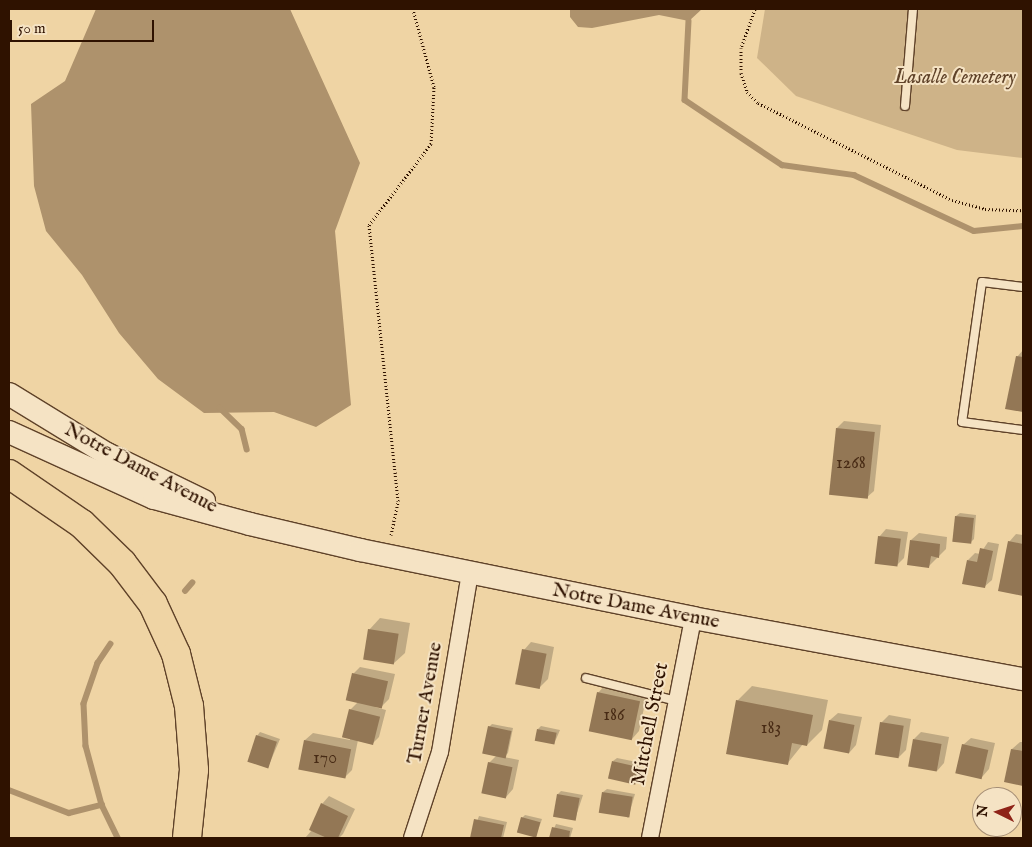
<!DOCTYPE html>
<html>
<head>
<meta charset="utf-8">
<style>
  body { margin:0 }
  #map { position:relative; width:1032px; height:847px; overflow:hidden; background:#efd4a4; font-family:"IM FELL English",serif }
  div>[style] { position:absolute }
  .green>* { inset:0; background:#ceb388 }
  .water>* { inset:0; background:#ae926c }
  .shadow>* { inset:0; background:#0003 }
  .stream>* { height:5.5px; margin:-2.75px; padding:0 2.75px; transform-origin:2.75px; border-radius:2.75px; background:#ae926c }
  .building>* { inset:0; background:#937755; transform-origin:0 0 }
  .path>* { height:3px; margin-top:-1.5px; transform-origin:0; background:repeating-linear-gradient(90deg,#2f1200 0 1px,transparent 0 3.5px) }
  .roads { filter:drop-shadow(1px 0 #5f4229) drop-shadow(-1px 0 #5f4229) drop-shadow(0 1px #5f4229) drop-shadow(0 -1px #5f4229) }
  .lane>* { height:8px; margin:-4px; padding:0 4px; transform-origin:4px; border-radius:4px; background:#f5e3c4 }
  .street>* { height:16px; margin:-8px; padding:0 8px; transform-origin:8px; border-radius:8px; background:#f5e3c4 }
  .secondary>* { height:22px; margin:-11px; padding:0 11px; transform-origin:11px; border-radius:11px; background:#f5e3c4 }
  .highway>* { height:28px; margin:-14px; padding:0 14px; transform-origin:14px; border-radius:14px; background:#efd4a4 }
  span { translate:-50% -50%; white-space:nowrap; text-align:center; line-height:1.15; -webkit-text-stroke:4px #f5e3c4; paint-order:stroke }
  .number-label { font-size:18px; color:#482b15 }
  .number-label span { -webkit-text-stroke-width:0 }
  .park-label { font-size:20px; color:#5f4229; font-style:italic }
  .street-label { font-size:20px; color:#2f1200 }
  .frame { position:absolute; inset:0; border:10px solid #2f1200; pointer-events:none }
  .north { position:absolute; left:972px; top:787px; width:50px; height:50px; box-sizing:border-box; background:#f5e3c4; border:1px solid #a68f76; border-radius:50%; rotate:274deg; font-size:14px; font-weight:700; line-height:20px; text-align:center; color:#2f1200 }
  .north::after { content:''; display:block; margin:auto; width:18px; height:22px; background:#8f2418; clip-path:polygon(50% 0,100% 100%,50% 72%,0 100%) }
  .scale { position:absolute; left:10px; top:20px; width:144px; height:22px; box-sizing:border-box; border:2px solid #2f1200; border-top:0; padding-left:6px; font-size:15px; line-height:18px; white-space:nowrap; color:#2f1200; -webkit-text-stroke:4px #f5e3c4; paint-order:stroke }
</style>
</head>
<body>
<div id="map">
  <div class="green">
    <div style="clip-path:polygon(765px 9px,1023px 9px,1023px 158px,957px 150px,796px 96px,757px 58px)"></div>
  </div>
  <div class="water">
    <div style="clip-path:polygon(96px 9px,290px 9px,360px 163px,335px 231px,351px 405px,316px 427px,274px 412px,204px 413px,158px 379px,119px 333px,82px 275px,46px 231px,34px 186px,31px 104px,65px 81px)"></div>
    <div style="clip-path:polygon(570px 9px,702px 9px,689px 21px,659px 15px,592px 28px,578px 27px,570px 17px)"></div>
  </div>
  <div class="shadow">
    <div style="clip-path:polygon(1023px 350px,1023px 411px,1007px 408px,1017px 357px)"></div>
    <div style="clip-path:polygon(844px 421px,881px 425px,874px 491px,866px 498px,837px 428px)"></div>
    <div style="clip-path:polygon(960px 513px,976px 515px,974px 539px,970px 543px,956px 516px)"></div>
    <div style="clip-path:polygon(886px 529px,908px 532px,904px 558px,896px 566px,879px 537px)"></div>
    <div style="clip-path:polygon(919px 533px,947px 537px,946px 549px,929px 566px,911px 540px)"></div>
    <div style="clip-path:polygon(1016px 534px,1023px 535px,1023px 595px,1000px 590px,1009px 542px)"></div>
    <div style="clip-path:polygon(988px 542px,999px 544px,992px 580px,984px 587px,968px 560px,975px 553px,980px 554px)"></div>
    <div style="clip-path:polygon(380px 618px,410px 623px,405px 653px,393px 664px,369px 630px)"></div>
    <div style="clip-path:polygon(531px 642px,554px 647px,548px 679px,540px 687px,524px 650px)"></div>
    <div style="clip-path:polygon(360px 667px,395px 674px,389px 699px,382px 706px,375px 707px,386px 710px,379px 737px,372px 744px,358px 740px,352px 770px,345px 777px,300px 768px,305px 740px,313px 733px,350px 740px,350px 710px,359px 701px,353px 674px)"></div>
    <div style="clip-path:polygon(605px 685px,647px 694px,639px 731px,632px 739px,598px 693px)"></div>
    <div style="clip-path:polygon(752px 686px,828px 700px,822px 730px,807px 745px,803px 744px,787px 764px,737px 701px)"></div>
    <div style="clip-path:polygon(838px 713px,862px 717px,856px 745px,849px 753px,830px 720px)"></div>
    <div style="clip-path:polygon(889px 715px,911px 719px,906px 750px,899px 757px,881px 723px)"></div>
    <div style="clip-path:polygon(492px 724px,513px 728px,508px 753px,504px 757px,519px 760px,513px 789px,506px 797px,489px 763px,497px 755px,489px 727px)"></div>
    <div style="clip-path:polygon(541px 726px,560px 730px,554px 744px,538px 729px)"></div>
    <div style="clip-path:polygon(260px 732px,280px 739px,268px 767px,257px 736px)"></div>
    <div style="clip-path:polygon(921px 732px,949px 737px,944px 763px,937px 771px,914px 739px)"></div>
    <div style="clip-path:polygon(971px 738px,995px 743px,989px 769px,982px 777px,963px 745px)"></div>
    <div style="clip-path:polygon(1020px 742px,1023px 742px,1023px 785px,1006px 781px,1012px 749px)"></div>
    <div style="clip-path:polygon(617px 758px,642px 763px,635px 783px,613px 761px)"></div>
    <div style="clip-path:polygon(607px 789px,635px 794px,628px 818px,603px 792px)"></div>
    <div style="clip-path:polygon(561px 791px,583px 795px,575px 819px,558px 794px)"></div>
    <div style="clip-path:polygon(329px 796px,355px 809px,343px 834px,339px 838px,305px 838px,312px 830px,322px 804px)"></div>
    <div style="clip-path:polygon(525px 815px,542px 819px,536px 836px,522px 818px)"></div>
    <div style="clip-path:polygon(479px 816px,507px 822px,503px 838px,471px 838px)"></div>
    <div style="clip-path:polygon(556px 824px,573px 828px,570px 838px,550px 838px)"></div>
  </div>
  <div class="stream">
    <div style="left:689px;top:21px;width:79px;rotate:92.9deg"></div>
    <div style="left:685px;top:100px;width:117px;rotate:33.8deg"></div>
    <div style="left:782px;top:165px;width:73px;rotate:7.9deg"></div>
    <div style="left:854px;top:175px;width:132px;rotate:25deg"></div>
    <div style="left:974px;top:231px;width:49px;rotate:-5.8deg"></div>
    <div style="left:220px;top:408px;width:30px;rotate:44deg"></div>
    <div style="left:242px;top:429px;width:21px;rotate:76deg"></div>
    <div style="left:185px;top:591px;width:11px;rotate:-49deg"></div>
    <div style="left:111px;top:644px;width:23px;rotate:124deg"></div>
    <div style="left:98px;top:663px;width:43px;rotate:108.9deg"></div>
    <div style="left:84px;top:704px;width:42px;rotate:87.3deg"></div>
    <div style="left:86px;top:746px;width:61px;rotate:74.8deg"></div>
    <div style="left:102px;top:805px;width:37px;rotate:64deg"></div>
    <div style="left:9px;top:790px;width:64px;rotate:21deg"></div>
    <div style="left:69px;top:813px;width:34px;rotate:-14deg"></div>
  </div>
  <div class="building">
    <div style="clip-path:polygon(1016px 356px,1023px 357px,1023px 412px,1005px 409px)"></div>
    <div style="left:836px;top:428px;width:39px;height:67px;rotate:6deg"></div>
    <div style="left:955px;top:516px;width:19px;height:26px;rotate:6deg"></div>
    <div style="left:878px;top:536px;width:23px;height:28px;rotate:7deg"></div>
    <div style="clip-path:polygon(910px 540px,940px 544px,939px 558px,931px 556px,929px 568px,907px 565px)"></div>
    <div style="clip-path:polygon(1008px 541px,1023px 544px,1023px 596px,998px 591px)"></div>
    <div style="clip-path:polygon(980px 548px,993px 551px,985px 588px,962px 584px,967px 560px,977px 562px)"></div>
    <div style="left:368px;top:629px;width:31px;height:31px;rotate:9deg"></div>
    <div style="left:522px;top:649px;width:25px;height:36px;rotate:11deg"></div>
    <div style="left:352px;top:673px;width:37px;height:28px;rotate:13deg"></div>
    <div style="left:597px;top:692px;width:44px;height:40px;rotate:12deg"></div>
    <div style="clip-path:polygon(736px 700px,813px 715px,807px 746px,792px 743px,788px 765px,726px 754px)"></div>
    <div style="left:349px;top:709px;width:32px;height:29px;rotate:14deg"></div>
    <div style="left:829px;top:720px;width:26px;height:29px;rotate:11deg"></div>
    <div style="left:880px;top:722px;width:24px;height:33px;rotate:9deg"></div>
    <div style="left:488px;top:726px;width:24px;height:28px;rotate:12deg"></div>
    <div style="left:537px;top:729px;width:20px;height:12px;rotate:11deg"></div>
    <div style="left:256px;top:735px;width:22px;height:28px;rotate:18deg"></div>
    <div style="left:913px;top:739px;width:29px;height:28px;rotate:10deg"></div>
    <div style="left:304px;top:740px;width:48px;height:30px;rotate:11deg"></div>
    <div style="left:962px;top:744px;width:27px;height:30px;rotate:13deg"></div>
    <div style="clip-path:polygon(1011px 749px,1023px 751px,1023px 786px,1004px 782px)"></div>
    <div style="left:612px;top:761px;width:28px;height:18px;rotate:13deg"></div>
    <div style="left:488px;top:762px;width:25px;height:32px;rotate:12deg"></div>
    <div style="left:602px;top:792px;width:31px;height:21px;rotate:9deg"></div>
    <div style="left:557px;top:794px;width:23px;height:23px;rotate:10deg"></div>
    <div style="clip-path:polygon(321px 803px,348px 816px,338px 838px,327px 838px,309px 830px)"></div>
    <div style="left:521px;top:817px;width:20px;height:16px;rotate:15deg"></div>
    <div style="clip-path:polygon(474px 819px,504px 825px,501px 838px,470px 838px)"></div>
    <div style="clip-path:polygon(552px 827px,570px 831px,569px 838px,549px 838px)"></div>
  </div>
  <div class="path">
    <div style="left:755px;top:9px;width:41px;rotate:109.7deg"></div>
    <div style="left:741px;top:48px;width:25px;rotate:90deg"></div>
    <div style="left:741px;top:73px;width:20px;rotate:72deg"></div>
    <div style="left:747px;top:92px;width:16px;rotate:45deg"></div>
    <div style="left:758px;top:103px;width:217px;rotate:26.6deg"></div>
    <div style="left:952px;top:200px;width:34px;rotate:15deg"></div>
    <div style="left:985px;top:209px;width:38px;rotate:2deg"></div>
    <div style="left:391px;top:535px;width:35px;rotate:-78deg"></div>
    <div style="left:398px;top:501px;width:278px;rotate:-96deg"></div>
    <div style="left:369px;top:225px;width:102px;rotate:-52.6deg"></div>
    <div style="left:431px;top:144px;width:57px;rotate:-87deg"></div>
    <div style="left:434px;top:87px;width:81px;rotate:-105.1deg"></div>
  </div>
  <div class="roads">
    <div class="lane">
      <div style="left:905px;top:106px;width:97px;rotate:-85.3deg"></div>
      <div style="left:1023px;top:287px;width:41px;rotate:-173deg"></div>
      <div style="left:982px;top:282px;width:141px;rotate:98.1deg"></div>
      <div style="left:962px;top:422px;width:62px;rotate:7.5deg"></div>
      <div style="left:586px;top:678px;width:93px;rotate:14.3deg"></div>
    </div>
    <div class="street">
      <div style="left:412px;top:838px;width:90px;rotate:-72deg"></div>
      <div style="left:440px;top:752px;width:181px;rotate:-80.5deg"></div>
      <div style="left:650px;top:838px;width:224px;rotate:-78.9deg"></div>
    </div>
    <div class="secondary">
      <div style="left:9px;top:394px;width:115px;rotate:31.5deg"></div>
      <div style="left:107px;top:454px;width:108px;rotate:25.9deg"></div>
      <div style="left:9px;top:432px;width:159px;rotate:24.5deg"></div>
      <div style="left:154px;top:498px;width:99px;rotate:15.2deg"></div>
      <div style="left:250px;top:524px;width:113px;rotate:13.3deg"></div>
      <div style="left:360px;top:550px;width:340px;rotate:11.5deg"></div>
      <div style="left:693px;top:618px;width:336px;rotate:10.5deg"></div>
    </div>
    <div class="highway">
      <div style="left:9px;top:474px;width:88px;rotate:34.4deg"></div>
      <div style="left:82px;top:524px;width:56px;rotate:44.3deg"></div>
      <div style="left:122px;top:563px;width:51px;rotate:52.9deg"></div>
      <div style="left:153px;top:604px;width:55px;rotate:65.3deg"></div>
      <div style="left:176px;top:654px;width:54px;rotate:76deg"></div>
      <div style="left:189px;top:706px;width:64px;rotate:85.5deg"></div>
      <div style="left:194px;top:770px;width:68px;rotate:95.9deg"></div>
    </div>
  </div>
  <div class="number-label">
    <span style="left:851px;top:464px">1268</span>
    <span style="left:614px;top:716px">186</span>
    <span style="left:771px;top:729px">183</span>
    <span style="left:325px;top:759px">170</span>
  </div>
  <div class="park-label">
    <span style="left:955px;top:77px">Lasalle Cemetery</span>
  </div>
  <div class="street-label">
    <span style="left:141px;top:468px;rotate:28deg">Notre Dame Avenue</span>
    <span style="left:636px;top:606px;rotate:11deg">Notre Dame Avenue</span>
    <span style="left:425px;top:703px;rotate:-80deg">Turner Avenue</span>
    <span style="left:650px;top:724px;rotate:-79deg">Mitchell Street</span>
  </div>
  <div class="frame"></div>
  <div class="north">N</div>
  <div class="scale">50 m</div>
</div>
</body>
</html>
